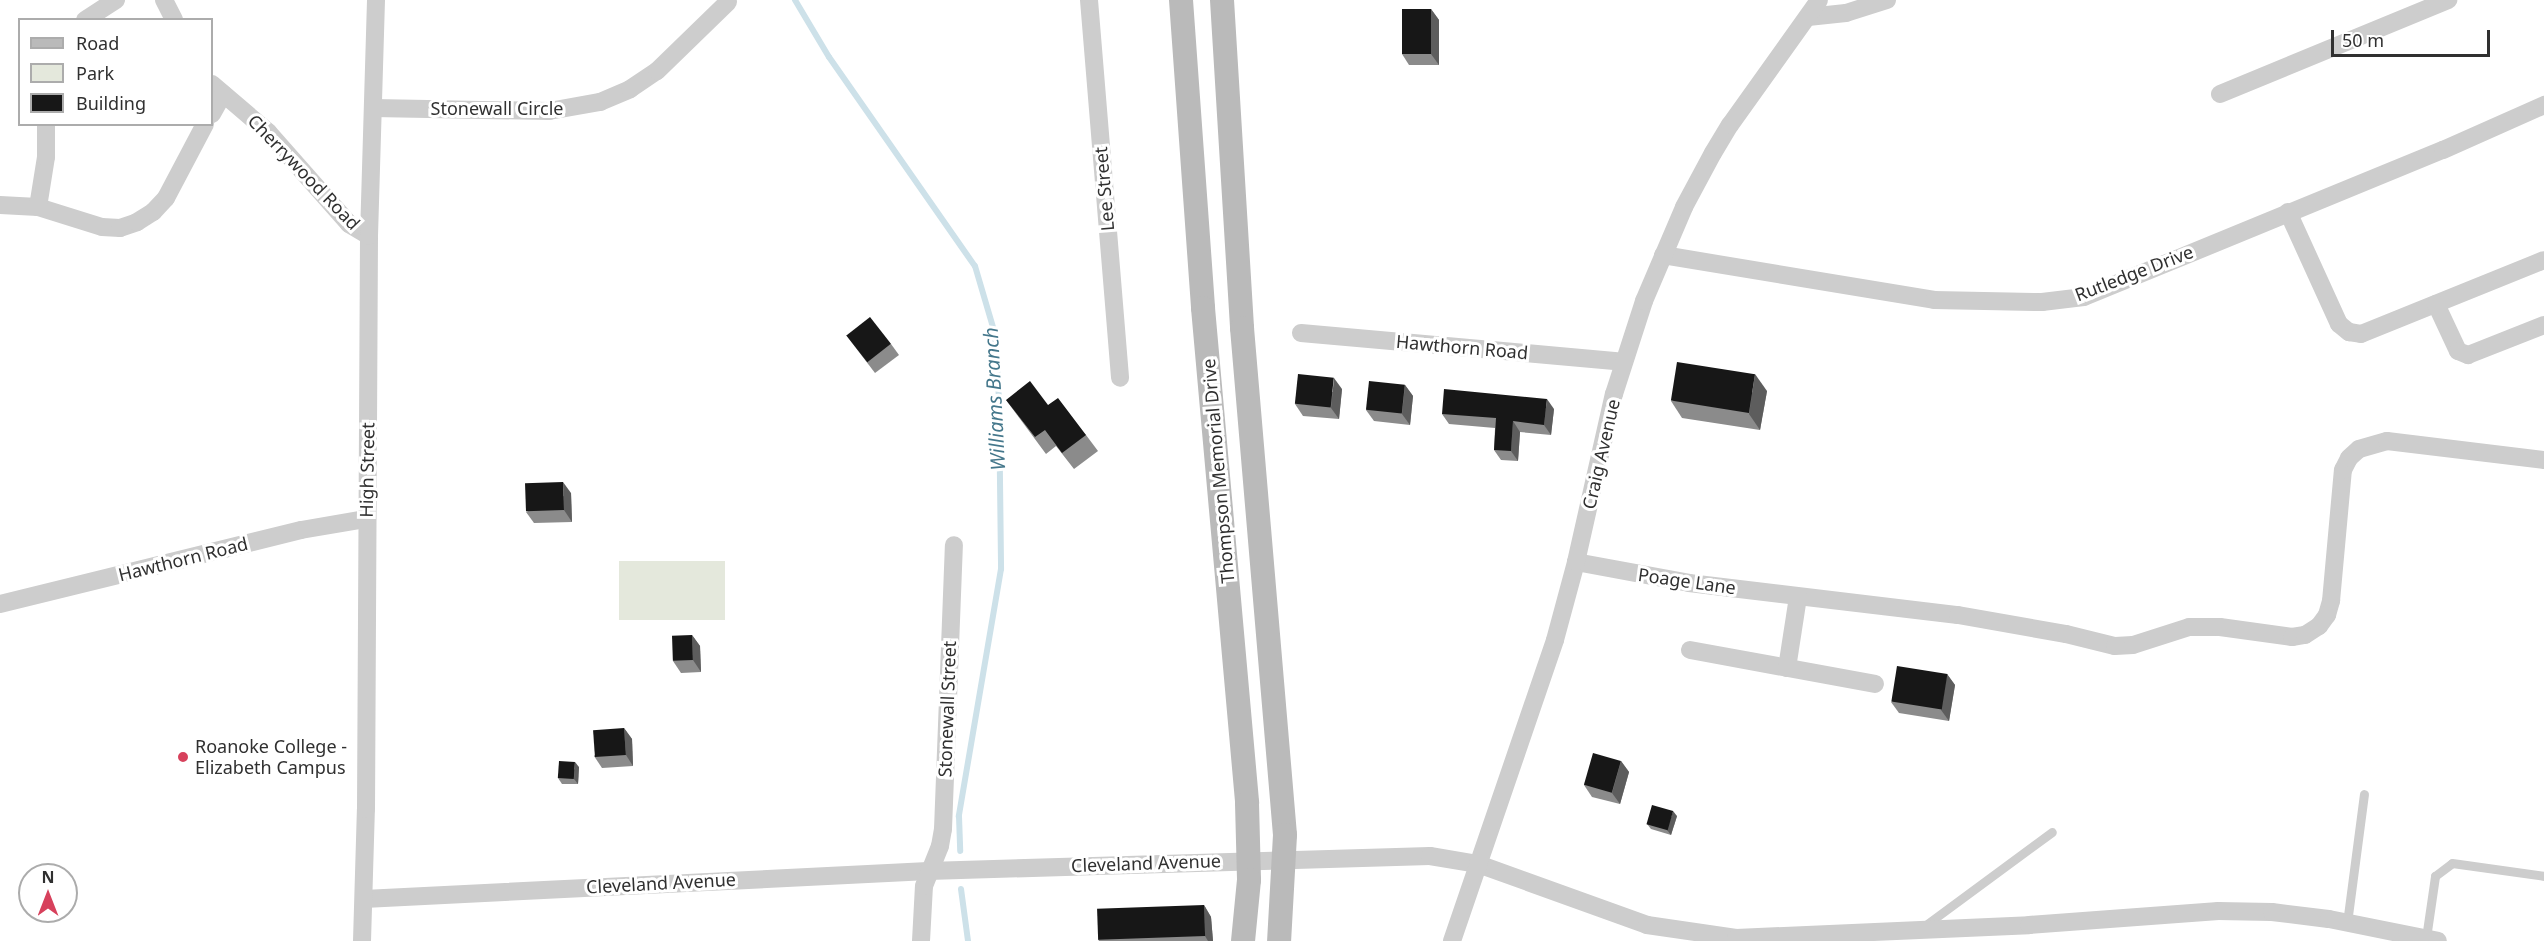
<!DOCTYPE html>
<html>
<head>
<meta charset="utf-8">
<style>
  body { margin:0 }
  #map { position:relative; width:2544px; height:941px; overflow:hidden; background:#fff; font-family:"Noto Sans",sans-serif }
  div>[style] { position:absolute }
  .green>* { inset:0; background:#e4e8dc; transform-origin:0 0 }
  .stream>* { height:6px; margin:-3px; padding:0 3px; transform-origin:3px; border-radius:3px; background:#cde1e9 }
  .lane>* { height:9px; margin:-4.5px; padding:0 4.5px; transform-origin:4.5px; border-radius:4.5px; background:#cdcdcd }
  .street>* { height:18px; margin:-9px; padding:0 9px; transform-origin:9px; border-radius:9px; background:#cdcdcd }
  .secondary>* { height:24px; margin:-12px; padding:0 12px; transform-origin:12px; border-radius:12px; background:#bababa }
  .wall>* { inset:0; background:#8b8b8b }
  .shaded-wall>* { inset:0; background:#5d5d5d }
  .building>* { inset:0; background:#171717; transform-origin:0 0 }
  .dots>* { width:16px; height:16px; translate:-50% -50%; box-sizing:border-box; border:3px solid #fff; border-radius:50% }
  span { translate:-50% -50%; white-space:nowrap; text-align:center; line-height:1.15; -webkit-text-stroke:6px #fff; paint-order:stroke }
  .street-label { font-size:18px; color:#303030 }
  .poi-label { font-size:18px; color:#303030 }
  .left { translate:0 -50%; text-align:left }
  .water-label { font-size:20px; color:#44778b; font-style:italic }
  .legend { position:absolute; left:18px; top:18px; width:195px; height:108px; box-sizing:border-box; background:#fff; border:2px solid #acacac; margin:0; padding:8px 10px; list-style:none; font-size:18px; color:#303030 }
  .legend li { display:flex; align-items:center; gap:12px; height:30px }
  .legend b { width:30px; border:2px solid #acacac }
  .north { position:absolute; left:18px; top:863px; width:60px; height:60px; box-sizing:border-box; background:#fff; border:2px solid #acacac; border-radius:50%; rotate:0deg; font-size:16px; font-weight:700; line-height:24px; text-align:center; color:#303030 }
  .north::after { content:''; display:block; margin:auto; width:21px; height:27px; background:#d7415c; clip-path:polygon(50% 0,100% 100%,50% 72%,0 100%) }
  .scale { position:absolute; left:2331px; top:30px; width:159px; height:27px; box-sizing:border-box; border:3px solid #303030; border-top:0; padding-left:8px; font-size:18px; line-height:21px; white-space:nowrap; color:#303030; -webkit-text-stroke:4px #fff; paint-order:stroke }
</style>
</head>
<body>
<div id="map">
  <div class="green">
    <div style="left:619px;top:561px;width:106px;height:59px"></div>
  </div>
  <div class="stream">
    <div style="left:795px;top:0;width:66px;rotate:59.2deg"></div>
    <div style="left:829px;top:57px;width:255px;rotate:55.1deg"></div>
    <div style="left:975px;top:266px;width:71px;rotate:73.6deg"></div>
    <div style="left:995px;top:334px;width:65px;rotate:86.5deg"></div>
    <div style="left:999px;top:399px;width:170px;rotate:89.3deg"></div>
    <div style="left:1001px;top:569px;width:251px;rotate:99.7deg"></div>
    <div style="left:959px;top:816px;width:35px;rotate:88deg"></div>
    <div style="left:961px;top:889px;width:52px;rotate:82.3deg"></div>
  </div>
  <div class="lane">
    <div style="left:2347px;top:923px;width:130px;rotate:-82.5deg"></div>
    <div style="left:1923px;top:927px;width:160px;rotate:-36.4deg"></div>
    <div style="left:2426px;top:938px;width:63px;rotate:-81.7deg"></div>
    <div style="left:2435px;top:876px;width:21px;rotate:-37deg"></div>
    <div style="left:2452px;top:863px;width:93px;rotate:8deg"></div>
  </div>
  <div class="street">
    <div style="left:164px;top:0;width:22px;rotate:63deg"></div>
    <div style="left:1089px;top:0;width:379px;rotate:85.3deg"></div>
    <div style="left:1808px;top:17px;width:38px;rotate:-6deg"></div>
    <div style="left:1846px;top:13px;width:43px;rotate:-17.6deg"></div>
    <div style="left:85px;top:20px;width:37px;rotate:-33deg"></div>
    <div style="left:212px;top:84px;width:74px;rotate:40.6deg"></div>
    <div style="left:268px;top:132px;width:123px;rotate:48.6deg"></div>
    <div style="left:349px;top:224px;width:23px;rotate:31deg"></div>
    <div style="left:2220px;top:94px;width:247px;rotate:-22.4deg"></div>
    <div style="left:373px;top:108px;width:176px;rotate:1deg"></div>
    <div style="left:549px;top:111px;width:52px;rotate:-10deg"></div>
    <div style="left:600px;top:102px;width:33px;rotate:-23deg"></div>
    <div style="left:630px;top:89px;width:32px;rotate:-34deg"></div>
    <div style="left:657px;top:71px;width:99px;rotate:-44.2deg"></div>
    <div style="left:212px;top:114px;width:23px;rotate:-61deg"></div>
    <div style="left:0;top:205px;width:38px;rotate:3deg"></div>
    <div style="left:38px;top:207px;width:67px;rotate:17.4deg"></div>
    <div style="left:102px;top:227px;width:18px;rotate:3deg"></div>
    <div style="left:120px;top:228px;width:18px;rotate:-19deg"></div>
    <div style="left:137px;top:222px;width:19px;rotate:-32deg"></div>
    <div style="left:153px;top:212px;width:19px;rotate:-47deg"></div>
    <div style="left:166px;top:198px;width:84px;rotate:-62.2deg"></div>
    <div style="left:38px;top:207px;width:51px;rotate:-80.9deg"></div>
    <div style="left:46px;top:157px;width:33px;rotate:-90deg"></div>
    <div style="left:2288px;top:212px;width:123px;rotate:65.5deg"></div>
    <div style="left:2339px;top:324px;width:13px;rotate:39deg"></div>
    <div style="left:2349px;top:332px;width:12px;rotate:9deg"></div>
    <div style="left:2361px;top:334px;width:197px;rotate:-22deg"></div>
    <div style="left:1663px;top:255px;width:275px;rotate:9.4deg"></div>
    <div style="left:1934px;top:300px;width:108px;rotate:1.1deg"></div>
    <div style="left:2042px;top:302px;width:42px;rotate:-6.8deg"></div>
    <div style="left:2084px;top:297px;width:388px;rotate:-22.3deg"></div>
    <div style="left:2443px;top:150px;width:111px;rotate:-24deg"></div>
    <div style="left:2436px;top:304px;width:52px;rotate:64.9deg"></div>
    <div style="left:2458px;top:351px;width:11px;rotate:22deg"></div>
    <div style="left:2468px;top:355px;width:82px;rotate:-21.5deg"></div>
    <div style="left:1301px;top:333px;width:323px;rotate:5.1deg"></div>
    <div style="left:1576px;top:562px;width:115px;rotate:10.5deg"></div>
    <div style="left:1689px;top:583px;width:271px;rotate:6.8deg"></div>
    <div style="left:1958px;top:615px;width:110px;rotate:10deg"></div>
    <div style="left:2066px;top:634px;width:50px;rotate:13.8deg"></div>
    <div style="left:2115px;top:646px;width:18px;rotate:-3deg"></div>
    <div style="left:2133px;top:645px;width:59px;rotate:-17.8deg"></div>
    <div style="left:2189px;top:627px;width:31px"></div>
    <div style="left:2220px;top:627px;width:73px;rotate:7.9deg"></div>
    <div style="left:2292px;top:637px;width:13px;rotate:-9deg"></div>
    <div style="left:2305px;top:635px;width:17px;rotate:-33deg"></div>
    <div style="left:2319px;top:626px;width:14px;rotate:-54deg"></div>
    <div style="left:2327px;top:615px;width:15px;rotate:-74deg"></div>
    <div style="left:2331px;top:601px;width:132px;rotate:-84.8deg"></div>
    <div style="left:2343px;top:470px;width:13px;rotate:-63deg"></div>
    <div style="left:2349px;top:458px;width:13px;rotate:-42deg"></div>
    <div style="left:2359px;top:449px;width:29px;rotate:-16deg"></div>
    <div style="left:2387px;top:441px;width:158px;rotate:6.9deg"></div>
    <div style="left:0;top:604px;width:310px;rotate:-13.8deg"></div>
    <div style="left:301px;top:530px;width:66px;rotate:-9.6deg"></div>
    <div style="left:1690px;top:650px;width:188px;rotate:10.4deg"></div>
    <div style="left:1787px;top:668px;width:72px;rotate:-81.2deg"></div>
    <div style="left:364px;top:899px;width:565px;rotate:-2.84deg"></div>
    <div style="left:928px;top:871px;width:502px;rotate:-1.71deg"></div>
    <div style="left:1430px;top:856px;width:49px;rotate:9.5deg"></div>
    <div style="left:1478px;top:864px;width:180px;rotate:19.8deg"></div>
    <div style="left:1647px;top:925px;width:90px;rotate:8.3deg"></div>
    <div style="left:1736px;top:938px;width:293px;rotate:-2.5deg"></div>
    <div style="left:2029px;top:925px;width:190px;rotate:-4.2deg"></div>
    <div style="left:2218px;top:911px;width:54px;rotate:1.1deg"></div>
    <div style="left:2272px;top:912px;width:57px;rotate:7deg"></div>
    <div style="left:2329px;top:919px;width:111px;rotate:11.4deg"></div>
    <div style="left:362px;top:941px;width:132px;rotate:-88.3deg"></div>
    <div style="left:366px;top:809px;width:573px;rotate:-89.7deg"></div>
    <div style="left:369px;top:236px;width:236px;rotate:-88.3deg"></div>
    <div style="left:921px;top:941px;width:55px;rotate:-86.9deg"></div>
    <div style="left:924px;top:886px;width:43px;rotate:-68.2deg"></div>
    <div style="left:940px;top:846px;width:17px;rotate:-80deg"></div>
    <div style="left:943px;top:829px;width:284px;rotate:-87.8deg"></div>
    <div style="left:1452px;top:941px;width:318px;rotate:-71.1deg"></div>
    <div style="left:1555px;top:640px;width:81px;rotate:-74.9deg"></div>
    <div style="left:1576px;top:562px;width:172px;rotate:-77.3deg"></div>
    <div style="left:1614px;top:394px;width:98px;rotate:-72.1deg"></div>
    <div style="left:1644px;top:301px;width:102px;rotate:-66.9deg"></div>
    <div style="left:1684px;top:207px;width:61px;rotate:-61.8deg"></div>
    <div style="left:1713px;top:153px;width:33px;rotate:-59deg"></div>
    <div style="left:1730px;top:125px;width:153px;rotate:-54.5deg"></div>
  </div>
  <div class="secondary">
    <div style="left:1181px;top:0;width:309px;rotate:85.9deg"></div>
    <div style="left:1203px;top:308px;width:497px;rotate:84.9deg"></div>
    <div style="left:1247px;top:803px;width:77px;rotate:88.5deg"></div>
    <div style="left:1249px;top:880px;width:61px;rotate:95.6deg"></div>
    <div style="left:1222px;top:0;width:329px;rotate:86.5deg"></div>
    <div style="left:1242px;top:328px;width:509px;rotate:85.15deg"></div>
    <div style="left:1285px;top:835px;width:106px;rotate:93.2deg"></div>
  </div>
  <div class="wall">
    <div style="clip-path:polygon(1431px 9px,1439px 20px,1439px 65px,1409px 65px,1402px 54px)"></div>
    <div style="clip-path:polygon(846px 335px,891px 344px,899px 355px,875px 373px)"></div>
    <div style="clip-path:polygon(1405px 385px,1413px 396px,1410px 425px,1374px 421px,1366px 410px)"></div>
    <div style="clip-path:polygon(1342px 389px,1339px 419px,1303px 416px,1295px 404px)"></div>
    <div style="clip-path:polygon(1767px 391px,1760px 430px,1682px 418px,1671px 401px)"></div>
    <div style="clip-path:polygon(1006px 400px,1048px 405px,1086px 435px,1098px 451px,1074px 469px,1056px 446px,1046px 454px)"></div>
    <div style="clip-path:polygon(1554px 409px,1551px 435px,1520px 432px,1518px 461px,1501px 460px,1494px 450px,1495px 428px,1449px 424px,1442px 414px)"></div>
    <div style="clip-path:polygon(571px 493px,572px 522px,534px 523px,526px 512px)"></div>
    <div style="clip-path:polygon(692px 635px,700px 646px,701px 672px,681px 673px,673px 661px)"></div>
    <div style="clip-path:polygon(1947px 674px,1955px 685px,1949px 721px,1899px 713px,1891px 702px)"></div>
    <div style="clip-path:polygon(624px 728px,632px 739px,633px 766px,602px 768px,594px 756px)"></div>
    <div style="clip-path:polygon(1621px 761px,1629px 772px,1620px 804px,1592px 797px,1584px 785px)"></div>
    <div style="clip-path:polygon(579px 767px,578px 784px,562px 784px,558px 778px)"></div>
    <div style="clip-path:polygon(1677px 816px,1671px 835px,1651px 829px,1647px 824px)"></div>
    <div style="clip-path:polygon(1204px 905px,1211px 917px,1213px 941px,1099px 941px,1098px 939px)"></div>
  </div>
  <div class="shaded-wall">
    <div style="clip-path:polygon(1431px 9px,1439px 20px,1439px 65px,1431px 54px)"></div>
    <div style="clip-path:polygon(1755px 374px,1767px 391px,1760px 430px,1749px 414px)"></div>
    <div style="clip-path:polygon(1334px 378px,1342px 389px,1339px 419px,1331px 408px)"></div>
    <div style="clip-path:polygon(1405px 385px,1413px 396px,1410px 425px,1402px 414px)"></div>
    <div style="clip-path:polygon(1547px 399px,1554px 409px,1551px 435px,1544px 425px)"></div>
    <div style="clip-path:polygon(1513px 421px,1520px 432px,1518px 461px,1511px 451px)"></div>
    <div style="clip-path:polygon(563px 482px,571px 493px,572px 522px,564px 510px)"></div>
    <div style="clip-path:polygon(692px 635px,700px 646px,701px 672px,693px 660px)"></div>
    <div style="clip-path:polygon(1947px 674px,1955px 685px,1949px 721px,1941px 710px)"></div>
    <div style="clip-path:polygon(624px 728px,632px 739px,633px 766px,626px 755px)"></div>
    <div style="clip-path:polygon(1621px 761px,1629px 772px,1620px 804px,1612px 793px)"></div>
    <div style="clip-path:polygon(575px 762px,579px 767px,578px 784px,574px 779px)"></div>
    <div style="clip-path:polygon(1673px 811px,1677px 816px,1671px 835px,1667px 830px)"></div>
    <div style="clip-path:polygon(1204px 905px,1211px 917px,1213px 941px,1208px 941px,1205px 936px)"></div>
  </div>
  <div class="building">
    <div style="left:1402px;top:9px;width:29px;height:45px"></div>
    <div style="left:870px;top:317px;width:34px;height:30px;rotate:52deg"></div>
    <div style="left:1677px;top:362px;width:79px;height:39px;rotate:9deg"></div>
    <div style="left:1298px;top:374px;width:36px;height:30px;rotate:6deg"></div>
    <div style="clip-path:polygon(1030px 381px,1048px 405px,1058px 398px,1086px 435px,1062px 453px,1045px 430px,1035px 437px,1006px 400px)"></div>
    <div style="left:1369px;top:381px;width:36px;height:29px;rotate:6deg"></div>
    <div style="clip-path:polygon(1444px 389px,1547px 399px,1544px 425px,1513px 421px,1511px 451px,1494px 450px,1496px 418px,1442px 414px)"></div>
    <div style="left:563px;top:482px;width:28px;height:38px;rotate:88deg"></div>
    <div style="left:692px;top:635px;width:25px;height:20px;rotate:88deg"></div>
    <div style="left:1897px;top:666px;width:51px;height:36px;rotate:9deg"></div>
    <div style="left:624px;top:728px;width:27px;height:31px;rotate:86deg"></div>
    <div style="left:1593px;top:753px;width:29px;height:33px;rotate:16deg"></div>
    <div style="left:559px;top:761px;width:16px;height:17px;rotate:4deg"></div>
    <div style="left:1652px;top:805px;width:22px;height:20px;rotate:16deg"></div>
    <div style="left:1204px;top:905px;width:31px;height:107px;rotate:88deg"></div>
  </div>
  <div class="dots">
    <div style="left:183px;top:757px;background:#d7415c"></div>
  </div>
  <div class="street-label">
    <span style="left:497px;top:108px">Stonewall Circle</span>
    <span style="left:304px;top:172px;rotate:46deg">Cherrywood Road</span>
    <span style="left:1104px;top:189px;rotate:-95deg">Lee Street</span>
    <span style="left:2134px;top:273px;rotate:-21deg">Rutledge Drive</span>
    <span style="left:1462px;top:347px;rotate:5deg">Hawthorn Road</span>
    <span style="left:1601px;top:454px;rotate:-77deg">Craig Avenue</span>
    <span style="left:367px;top:470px;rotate:-89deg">High Street</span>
    <span style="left:1218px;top:471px;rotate:-95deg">Thompson Memorial Drive</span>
    <span style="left:183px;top:559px;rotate:-14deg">Hawthorn Road</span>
    <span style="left:1687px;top:581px;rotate:8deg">Poage Lane</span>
    <span style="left:947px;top:709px;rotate:-88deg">Stonewall Street</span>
    <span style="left:1146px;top:863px;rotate:-2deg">Cleveland Avenue</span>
    <span style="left:661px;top:883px;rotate:-3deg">Cleveland Avenue</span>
  </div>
  <div class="poi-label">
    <span class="left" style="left:195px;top:757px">Roanoke College -<br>Elizabeth Campus</span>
  </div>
  <div class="water-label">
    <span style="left:994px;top:399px;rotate:-93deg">Williams Branch</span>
  </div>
  <ul class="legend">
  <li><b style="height:8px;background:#bababa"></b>Road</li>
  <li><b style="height:16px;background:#e4e8dc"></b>Park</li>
  <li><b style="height:16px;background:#171717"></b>Building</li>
  </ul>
  <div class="north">N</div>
  <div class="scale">50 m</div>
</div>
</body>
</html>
